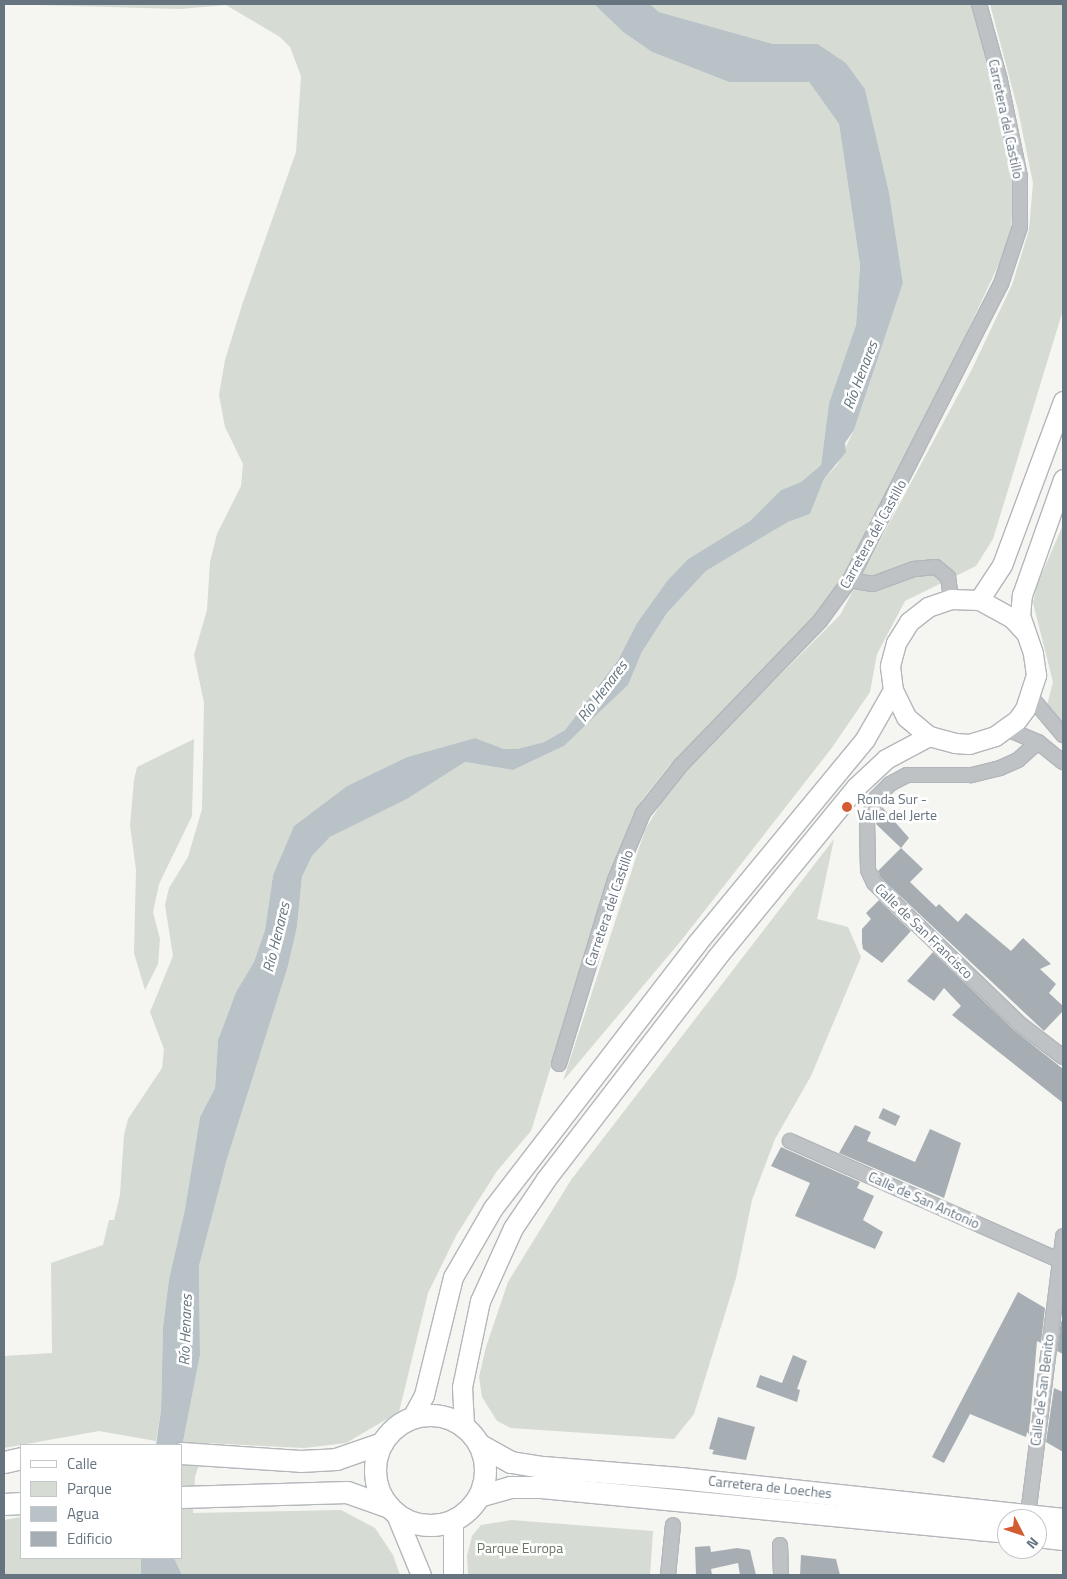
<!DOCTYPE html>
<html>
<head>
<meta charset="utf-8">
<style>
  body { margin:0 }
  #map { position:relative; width:1067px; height:1579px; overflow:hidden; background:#f5f5f1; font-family:"Titillium Web",sans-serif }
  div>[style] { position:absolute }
  .green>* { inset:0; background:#d6dbd3 }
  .water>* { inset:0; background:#b8c2c7 }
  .building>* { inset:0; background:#a7aeb3; transform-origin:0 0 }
  .roads { filter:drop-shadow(1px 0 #b3b7bb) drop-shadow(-1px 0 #b3b7bb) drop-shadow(0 1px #b3b7bb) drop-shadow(0 -1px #b3b7bb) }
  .minor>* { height:14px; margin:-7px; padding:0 7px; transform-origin:7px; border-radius:7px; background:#bec2c5 }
  .secondary>* { height:19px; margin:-9.5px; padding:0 9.5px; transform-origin:9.5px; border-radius:9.5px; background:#fff }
  .primary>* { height:21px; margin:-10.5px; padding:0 10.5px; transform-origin:10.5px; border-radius:10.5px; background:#fff }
  .primary>.ring { margin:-10.5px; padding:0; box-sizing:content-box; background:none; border:21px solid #fff; border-radius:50% }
  .dots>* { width:14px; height:14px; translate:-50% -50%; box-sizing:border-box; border:2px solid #fff; border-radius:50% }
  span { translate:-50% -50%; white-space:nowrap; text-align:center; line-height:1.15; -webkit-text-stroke:5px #fff; paint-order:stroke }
  .street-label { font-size:14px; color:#667480 }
  .poi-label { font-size:14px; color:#667480 }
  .left { translate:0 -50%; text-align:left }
  .park-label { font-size:14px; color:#687864 }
  .water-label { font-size:15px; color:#62757d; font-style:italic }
  .frame { position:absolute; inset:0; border:5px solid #667480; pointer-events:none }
  .legend { position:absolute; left:20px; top:1444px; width:162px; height:115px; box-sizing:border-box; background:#fff; border:1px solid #c2c7cc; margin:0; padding:6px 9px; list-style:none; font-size:15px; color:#667480 }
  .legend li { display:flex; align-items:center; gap:10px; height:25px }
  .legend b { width:25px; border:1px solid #c2c7cc }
  .north { position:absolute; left:997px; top:1509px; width:50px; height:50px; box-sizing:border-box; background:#fff; border:1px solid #c2c7cc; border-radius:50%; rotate:131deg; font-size:14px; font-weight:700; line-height:20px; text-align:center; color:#667480 }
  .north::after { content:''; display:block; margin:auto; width:18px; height:22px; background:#d35c33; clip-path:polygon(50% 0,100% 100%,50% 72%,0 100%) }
</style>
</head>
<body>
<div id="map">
  <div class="green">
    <div style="clip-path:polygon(594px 4px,623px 32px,652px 52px,729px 82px,809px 82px,839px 124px,860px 265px,856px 325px,829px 403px,821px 465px,801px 482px,781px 490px,750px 521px,688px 559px,667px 581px,637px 623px,618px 660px,565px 730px,544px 742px,517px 749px,504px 749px,475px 738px,407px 757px,347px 786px,294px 826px,273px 875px,265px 930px,254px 962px,236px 992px,218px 1040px,215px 1088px,200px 1117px,185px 1209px,169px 1279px,163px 1327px,161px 1410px,156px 1441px,99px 1431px,4px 1448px,4px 1356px,52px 1353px,51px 1263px,103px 1245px,109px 1220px,114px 1220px,120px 1195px,124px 1135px,128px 1119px,162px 1068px,164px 1049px,150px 1012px,173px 956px,165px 905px,169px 888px,188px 857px,202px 809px,204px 703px,194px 655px,207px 610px,210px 562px,217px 534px,241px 486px,243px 464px,225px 427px,219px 395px,225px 360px,242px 305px,296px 152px,301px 76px,290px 47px,280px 37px,226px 5px,180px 9px,4px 4px)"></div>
    <div style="clip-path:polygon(650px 4px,974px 4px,996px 89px,1014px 179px,1011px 230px,1004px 253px,933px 405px,845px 573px,820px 610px,668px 767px,642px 800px,616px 857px,531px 1131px,497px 1171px,457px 1234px,428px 1293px,399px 1412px,346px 1443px,304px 1448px,206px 1443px,195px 1477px,193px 1513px,341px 1510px,375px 1528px,393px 1555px,400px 1575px,182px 1575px,174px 1558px,181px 1558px,181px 1452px,200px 1355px,199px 1266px,227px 1159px,288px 966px,297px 927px,302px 877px,312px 856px,330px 837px,407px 799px,465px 762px,513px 770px,564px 746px,628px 685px,642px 652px,667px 613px,706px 571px,788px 522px,810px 514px,824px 479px,837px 465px,854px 430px,903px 283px,889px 192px,865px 89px,846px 63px,818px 44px,773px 44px,659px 12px)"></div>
    <div style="clip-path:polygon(990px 4px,1063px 4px,1063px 310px,993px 539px,976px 566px,905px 601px,877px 654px,870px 692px,831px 749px,680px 942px,563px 1081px,645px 830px,667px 793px,706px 749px,840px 615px,971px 371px,1012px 285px,1029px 230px,1033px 183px,1018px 110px)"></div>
    <div style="clip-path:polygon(1063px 525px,1063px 726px,1047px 705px,1053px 682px,1033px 603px,1037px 585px)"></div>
    <div style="clip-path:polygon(194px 739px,192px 816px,159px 884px,153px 912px,160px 939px,158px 964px,145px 990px,134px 953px,136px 870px,130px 825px,134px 780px,137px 767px)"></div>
    <div style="clip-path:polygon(834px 839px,817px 919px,848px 927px,861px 957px,811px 1076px,775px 1139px,752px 1200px,736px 1278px,694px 1414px,674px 1439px,511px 1428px,497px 1421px,482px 1397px,479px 1377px,486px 1347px,508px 1282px,571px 1180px)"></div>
    <div style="clip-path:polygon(21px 1517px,21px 1558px,141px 1558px,141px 1575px,4px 1575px,4px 1520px)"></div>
    <div style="clip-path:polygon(511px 1520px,653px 1531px,650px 1575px,468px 1575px,467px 1556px,472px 1536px,481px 1525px)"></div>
  </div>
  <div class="water">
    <div style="clip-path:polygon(594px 4px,650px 4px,659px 12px,773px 44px,818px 44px,846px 63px,865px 89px,889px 192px,903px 283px,854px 430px,845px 443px,846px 452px,824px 479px,810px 514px,788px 522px,706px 571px,667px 613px,642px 652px,628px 685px,564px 746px,513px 770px,465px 762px,407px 799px,330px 837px,312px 856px,302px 877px,297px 927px,288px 966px,227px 1159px,199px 1266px,200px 1355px,181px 1452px,181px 1445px,156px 1445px,161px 1410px,163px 1327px,169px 1279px,185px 1209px,200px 1117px,215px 1088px,218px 1040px,236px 992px,254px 962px,265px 930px,273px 875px,294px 826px,347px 786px,407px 757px,475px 738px,504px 749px,517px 749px,544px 742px,565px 730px,618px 660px,637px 623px,667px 581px,688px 559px,750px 521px,781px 490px,801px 482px,821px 465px,829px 403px,856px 325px,860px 265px,839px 124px,809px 82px,729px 82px,652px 52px,623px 32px)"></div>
    <div style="clip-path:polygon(141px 1558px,174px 1558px,182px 1575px,141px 1575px)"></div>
  </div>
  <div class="building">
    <div style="clip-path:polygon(882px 807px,909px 838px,901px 848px,876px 824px)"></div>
    <div style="clip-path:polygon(901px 848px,923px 869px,910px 882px,936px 907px,939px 904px,958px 922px,966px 913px,1011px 951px,1023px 938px,1051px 964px,1040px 969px,1056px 984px,1049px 993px,1063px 1006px,1063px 1011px,1044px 1031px,881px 878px,878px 871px)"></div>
    <div style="clip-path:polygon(879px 900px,911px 931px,882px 963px,863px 949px,862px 943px,862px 929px,871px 919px,866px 913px)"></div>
    <div style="clip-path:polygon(933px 952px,1014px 1030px,1063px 1069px,1063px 1103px,952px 1015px,961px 1006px,944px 988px,934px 1001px,907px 981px)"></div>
    <div style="left:883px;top:1108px;width:19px;height:11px;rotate:25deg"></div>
    <div style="clip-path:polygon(855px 1125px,871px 1132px,867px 1141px,915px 1162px,930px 1129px,961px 1143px,944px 1198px,839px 1153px)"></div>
    <div style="clip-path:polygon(781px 1147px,860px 1182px,857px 1188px,874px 1196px,863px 1220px,883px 1232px,875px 1249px,795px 1216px,810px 1183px,771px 1166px)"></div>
    <div style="clip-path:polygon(1018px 1292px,1045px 1308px,1041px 1343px,1037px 1341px,1029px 1434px,1027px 1432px,1026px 1437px,970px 1414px,944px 1463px,932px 1457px)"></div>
    <div style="clip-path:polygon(1061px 1321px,1063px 1323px,1063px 1354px,1057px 1351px)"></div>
    <div style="clip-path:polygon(793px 1355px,807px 1361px,797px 1389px,800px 1390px,797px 1402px,756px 1387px,760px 1375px,782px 1383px)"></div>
    <div style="clip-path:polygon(1054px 1388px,1063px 1392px,1063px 1452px,1046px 1442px)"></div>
    <div style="clip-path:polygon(718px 1417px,755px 1427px,746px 1460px,712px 1454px,714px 1450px,709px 1449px)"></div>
    <div style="clip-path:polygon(710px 1546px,711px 1552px,737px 1548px,750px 1550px,756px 1575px,740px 1575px,738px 1563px,711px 1569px,712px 1575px,696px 1575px,695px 1547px)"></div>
    <div style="clip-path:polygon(801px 1555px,836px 1559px,840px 1575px,800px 1575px)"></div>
  </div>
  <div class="roads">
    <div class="minor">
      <div style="left:850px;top:580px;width:23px;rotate:10deg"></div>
      <div style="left:873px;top:584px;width:44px;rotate:-20.1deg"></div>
      <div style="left:914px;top:569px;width:22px;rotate:-5deg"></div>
      <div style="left:936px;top:567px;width:16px;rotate:40deg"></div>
      <div style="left:948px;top:577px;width:22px;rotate:82deg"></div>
      <div style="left:1031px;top:697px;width:50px;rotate:49.9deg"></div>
      <div style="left:1007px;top:729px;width:34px;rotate:23deg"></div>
      <div style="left:1038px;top:742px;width:32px;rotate:39deg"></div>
      <div style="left:1038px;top:742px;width:27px;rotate:138deg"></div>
      <div style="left:1018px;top:760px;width:20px;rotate:156deg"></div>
      <div style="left:1000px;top:768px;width:30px;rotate:166deg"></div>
      <div style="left:971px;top:775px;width:64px;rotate:180deg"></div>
      <div style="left:907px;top:775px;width:19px;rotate:152deg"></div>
      <div style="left:890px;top:784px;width:20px;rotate:135deg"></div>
      <div style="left:876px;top:798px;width:25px;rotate:111deg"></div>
      <div style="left:867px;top:821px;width:49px;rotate:88.8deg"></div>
      <div style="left:868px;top:870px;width:14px;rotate:65deg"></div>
      <div style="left:874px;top:883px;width:203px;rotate:44deg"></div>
      <div style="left:1020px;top:1024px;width:54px;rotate:37.5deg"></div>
      <div style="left:559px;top:1064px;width:192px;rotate:-73.1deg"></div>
      <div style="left:615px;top:880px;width:73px;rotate:-67.3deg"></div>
      <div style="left:643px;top:813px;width:61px;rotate:-51.6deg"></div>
      <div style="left:681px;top:765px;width:200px;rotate:-46deg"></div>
      <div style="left:820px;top:621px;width:51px;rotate:-53.8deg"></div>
      <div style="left:850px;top:580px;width:332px;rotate:-63deg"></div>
      <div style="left:1001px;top:284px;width:60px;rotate:-71.6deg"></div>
      <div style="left:1020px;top:227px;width:50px;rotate:-90deg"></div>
      <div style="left:1020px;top:177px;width:99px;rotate:-101.7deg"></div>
      <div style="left:1000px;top:80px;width:79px;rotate:-105.4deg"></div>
      <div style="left:790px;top:1141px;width:294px;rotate:23.9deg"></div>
      <div style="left:1028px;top:1515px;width:281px;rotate:-82.8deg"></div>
      <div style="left:780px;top:1545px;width:30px;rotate:88deg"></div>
      <div style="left:668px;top:1575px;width:50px;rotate:-84.3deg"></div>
    </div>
    <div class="secondary">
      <div style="left:979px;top:600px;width:42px;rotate:-56.7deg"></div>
      <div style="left:1002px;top:565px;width:175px;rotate:-69.6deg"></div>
      <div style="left:1025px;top:632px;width:19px;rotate:-133deg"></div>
      <div style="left:1012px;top:618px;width:38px;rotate:-151deg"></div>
      <div style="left:979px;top:600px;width:28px;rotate:-178deg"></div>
      <div style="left:951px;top:599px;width:24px;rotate:161deg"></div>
      <div style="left:928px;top:607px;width:24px;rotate:142deg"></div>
      <div style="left:909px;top:622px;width:25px;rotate:122deg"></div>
      <div style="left:896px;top:643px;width:24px;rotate:105deg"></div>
      <div style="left:890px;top:666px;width:24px;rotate:83deg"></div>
      <div style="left:893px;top:690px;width:30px;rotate:64deg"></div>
      <div style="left:906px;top:717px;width:30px;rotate:40deg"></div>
      <div style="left:929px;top:736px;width:27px;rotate:15deg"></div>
      <div style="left:955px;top:743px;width:14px;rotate:4deg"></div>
      <div style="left:969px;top:744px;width:27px;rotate:-17deg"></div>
      <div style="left:995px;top:736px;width:27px;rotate:-36deg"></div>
      <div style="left:1017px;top:720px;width:14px;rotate:-54deg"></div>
      <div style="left:1025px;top:709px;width:36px;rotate:-72deg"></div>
      <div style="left:1036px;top:675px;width:22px;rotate:-98deg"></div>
      <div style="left:1033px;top:653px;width:39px;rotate:-109deg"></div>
      <div style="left:1020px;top:616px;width:21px;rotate:-85deg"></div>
      <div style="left:1022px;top:595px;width:123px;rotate:-70.5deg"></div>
      <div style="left:412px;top:1417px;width:25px;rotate:-61deg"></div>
      <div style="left:424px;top:1395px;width:122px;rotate:-76.2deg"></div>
      <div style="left:453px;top:1277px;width:80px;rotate:-59.9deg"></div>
      <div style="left:493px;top:1208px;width:334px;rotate:-52.4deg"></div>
      <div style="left:697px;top:943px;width:264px;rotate:-50.5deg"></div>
      <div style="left:865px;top:739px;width:56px;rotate:-60.3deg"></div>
      <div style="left:464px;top:1425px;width:38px;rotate:-93deg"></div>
      <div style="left:462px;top:1387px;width:88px;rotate:-78.2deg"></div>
      <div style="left:480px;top:1301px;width:80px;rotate:-65.7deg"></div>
      <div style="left:513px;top:1228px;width:59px;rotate:-56deg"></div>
      <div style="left:546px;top:1179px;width:279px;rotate:-52.4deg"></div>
      <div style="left:716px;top:958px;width:221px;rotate:-50.7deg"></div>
      <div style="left:856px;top:787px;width:41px;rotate:-43deg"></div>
      <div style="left:886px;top:759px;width:49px;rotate:-28.1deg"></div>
      <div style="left:395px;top:1512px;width:68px;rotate:67.6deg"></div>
      <div style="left:453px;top:1521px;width:54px;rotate:90deg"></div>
    </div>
    <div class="primary">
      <div class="ring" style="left:375px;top:1415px;width:89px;height:89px"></div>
      <div style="left:480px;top:1445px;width:35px;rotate:29deg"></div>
      <div style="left:511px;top:1462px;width:32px;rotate:9deg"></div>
      <div style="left:543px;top:1467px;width:137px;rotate:4.6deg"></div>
      <div style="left:680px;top:1478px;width:385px;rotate:6.1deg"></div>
      <div style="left:181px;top:1453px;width:119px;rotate:3.8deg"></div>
      <div style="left:300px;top:1461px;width:36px;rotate:-3deg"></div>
      <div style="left:336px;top:1459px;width:49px;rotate:-19.2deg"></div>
      <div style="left:4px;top:1462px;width:17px;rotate:-13deg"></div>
      <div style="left:479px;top:1496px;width:33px;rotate:-16deg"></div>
      <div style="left:511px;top:1487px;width:30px"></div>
      <div style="left:541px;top:1487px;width:468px;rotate:5.5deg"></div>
      <div style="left:181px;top:1497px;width:166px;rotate:-1.7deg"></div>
      <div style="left:347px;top:1492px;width:45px;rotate:19.7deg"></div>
      <div style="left:4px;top:1504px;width:17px;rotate:-3deg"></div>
      <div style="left:1037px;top:1536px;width:26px;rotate:7deg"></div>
    </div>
  </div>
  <div class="dots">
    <div style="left:847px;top:807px;background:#d35c33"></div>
  </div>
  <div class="street-label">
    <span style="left:1006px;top:119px;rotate:78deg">Carretera del Castillo</span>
    <span style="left:873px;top:534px;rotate:-61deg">Carretera del Castillo</span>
    <span style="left:609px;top:908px;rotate:-71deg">Carretera del Castillo</span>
    <span style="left:924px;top:931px;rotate:44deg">Calle de San Francisco</span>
    <span style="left:924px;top:1200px;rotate:24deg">Calle de San Antonio</span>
    <span style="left:1042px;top:1390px;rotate:-83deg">Calle de San Benito</span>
    <span style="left:770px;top:1487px;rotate:6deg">Carretera de Loeches</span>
  </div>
  <div class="poi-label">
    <span class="left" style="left:857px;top:807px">Ronda Sur -<br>Valle del Jerte</span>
  </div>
  <div class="park-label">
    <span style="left:520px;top:1548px">Parque Europa</span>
  </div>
  <div class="water-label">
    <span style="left:860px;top:375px;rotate:-69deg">Río Henares</span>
    <span style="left:602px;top:691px;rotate:-53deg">Río Henares</span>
    <span style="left:276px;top:937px;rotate:-76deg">Río Henares</span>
    <span style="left:185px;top:1330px;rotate:-88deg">Río Henares</span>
  </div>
  <div class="frame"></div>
  <ul class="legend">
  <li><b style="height:6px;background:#fff"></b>Calle</li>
  <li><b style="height:14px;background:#d6dbd3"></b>Parque</li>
  <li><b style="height:14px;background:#b8c2c7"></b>Agua</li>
  <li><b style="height:14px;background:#a7aeb3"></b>Edificio</li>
  </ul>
  <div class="north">N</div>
</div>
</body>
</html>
